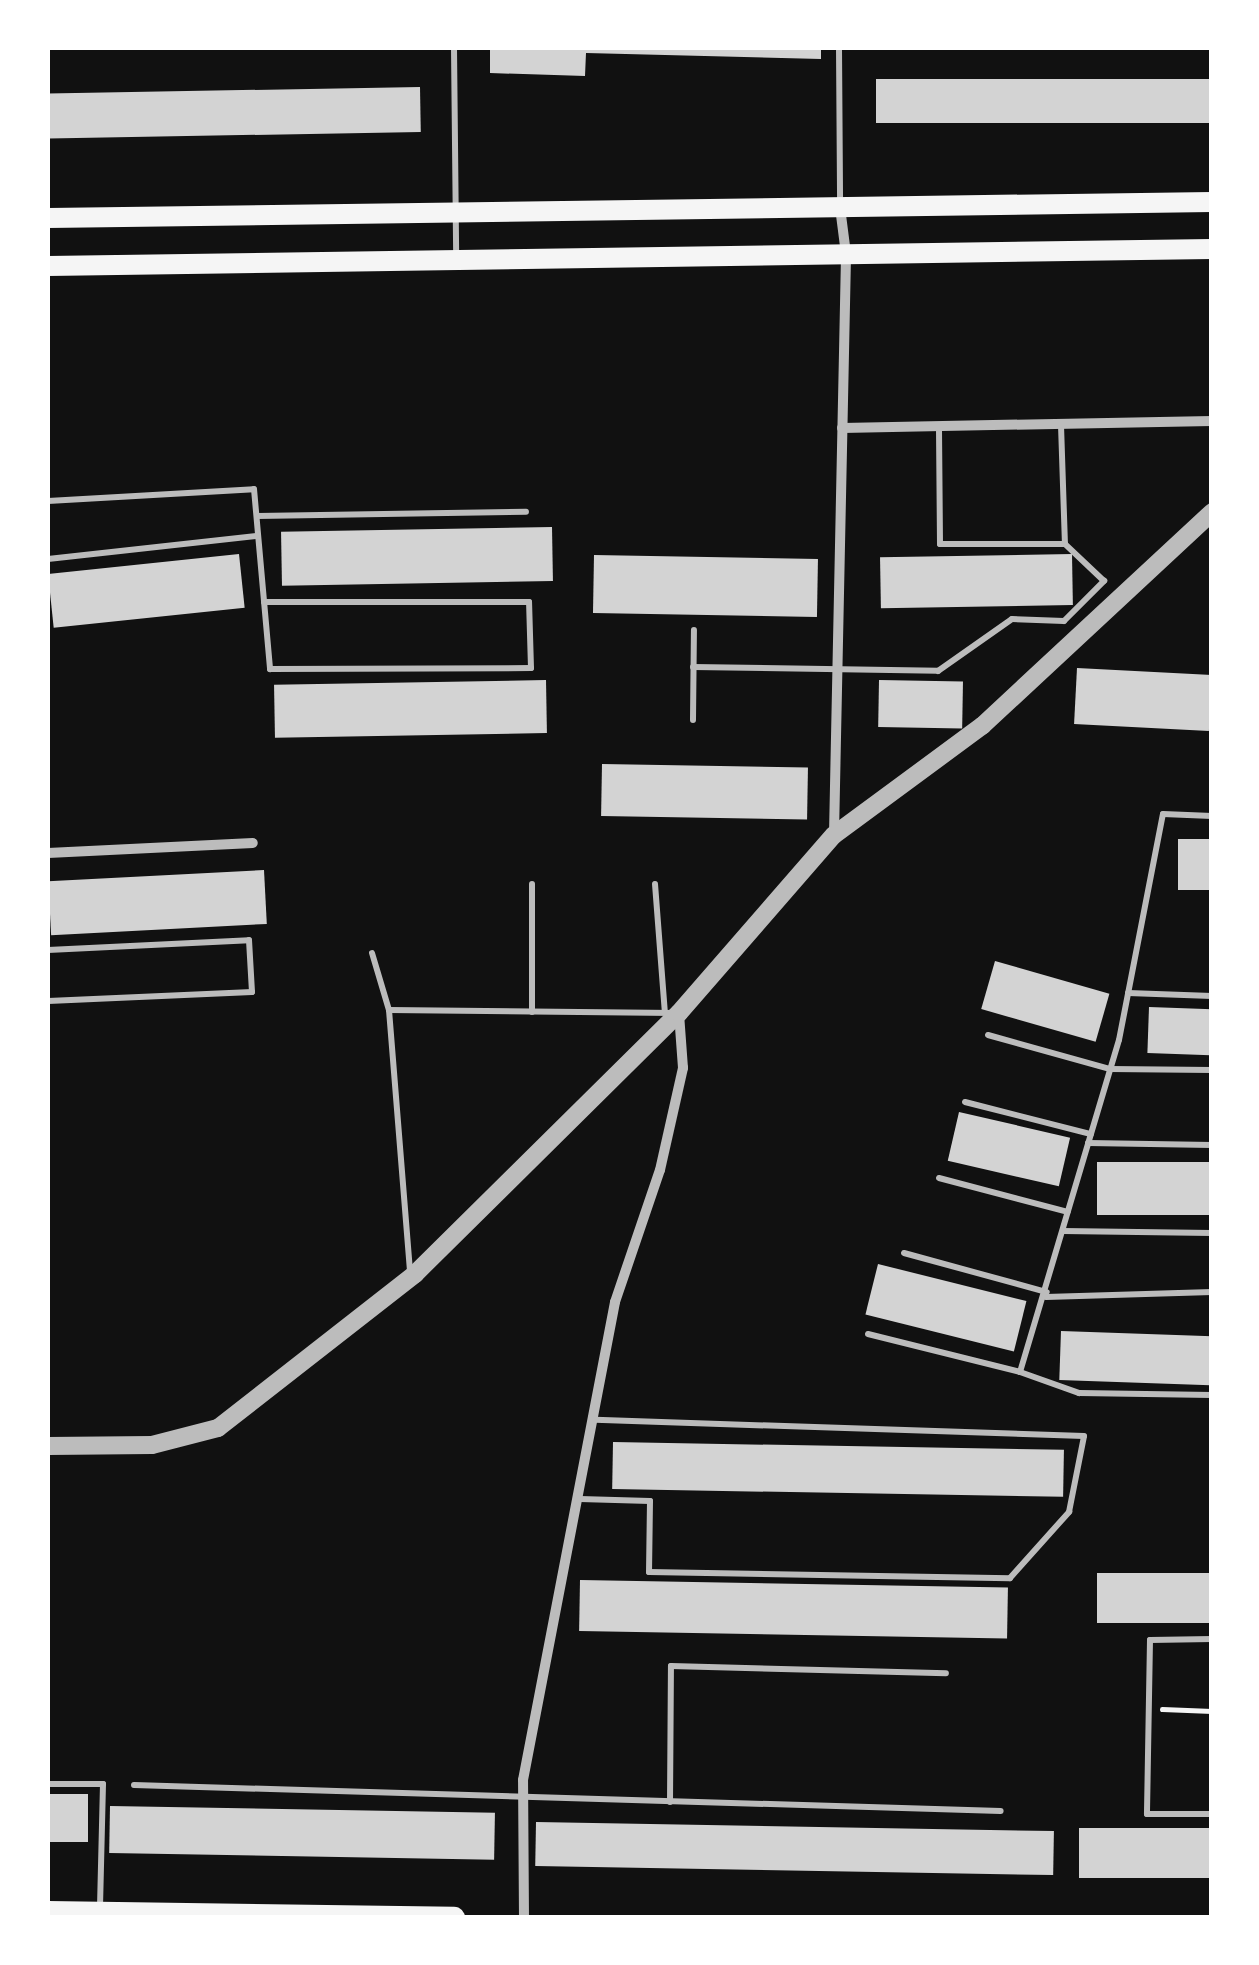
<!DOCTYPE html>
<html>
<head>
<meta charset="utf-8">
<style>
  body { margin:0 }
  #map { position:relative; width:1259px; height:1965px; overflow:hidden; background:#111; font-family:"Alegreya Sans",sans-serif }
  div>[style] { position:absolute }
  .building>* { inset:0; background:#d3d3d3; transform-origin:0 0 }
  .path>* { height:5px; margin:-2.5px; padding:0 2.5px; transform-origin:2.5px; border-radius:2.5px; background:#f5f5f5 }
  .service>* { height:6px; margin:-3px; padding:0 3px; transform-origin:3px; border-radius:3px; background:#bcbcbc }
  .minor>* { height:10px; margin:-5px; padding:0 5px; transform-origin:5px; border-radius:5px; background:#bcbcbc }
  .tertiary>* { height:18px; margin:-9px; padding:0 9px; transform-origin:9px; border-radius:9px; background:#bcbcbc }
  .secondary>* { height:20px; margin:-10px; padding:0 10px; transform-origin:10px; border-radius:10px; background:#f5f5f5 }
  .primary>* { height:22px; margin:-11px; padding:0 11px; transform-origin:11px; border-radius:11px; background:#f5f5f5 }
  span { translate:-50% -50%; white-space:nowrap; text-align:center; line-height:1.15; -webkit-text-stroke:9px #fff; paint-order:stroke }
  .frame { position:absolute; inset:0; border:50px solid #fff; pointer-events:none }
</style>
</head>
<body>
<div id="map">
  <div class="building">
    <div style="clip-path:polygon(490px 48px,821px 48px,821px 59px,586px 53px,585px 76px,490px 73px)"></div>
    <div style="left:1212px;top:79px;width:44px;height:336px;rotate:90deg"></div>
    <div style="left:420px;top:87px;width:45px;height:372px;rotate:89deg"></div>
    <div style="left:552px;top:527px;width:54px;height:271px;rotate:89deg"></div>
    <div style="left:239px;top:554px;width:54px;height:192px;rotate:84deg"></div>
    <div style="left:1072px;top:554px;width:51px;height:192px;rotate:89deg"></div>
    <div style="left:594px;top:555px;width:224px;height:58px;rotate:1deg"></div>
    <div style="left:1077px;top:668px;width:135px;height:56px;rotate:3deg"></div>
    <div style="left:546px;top:680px;width:53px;height:272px;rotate:89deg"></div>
    <div style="left:879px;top:680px;width:84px;height:47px;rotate:1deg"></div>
    <div style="left:602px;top:764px;width:206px;height:52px;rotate:1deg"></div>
    <div style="left:1178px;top:839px;width:34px;height:51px"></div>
    <div style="left:264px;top:870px;width:54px;height:216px;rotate:87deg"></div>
    <div style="left:995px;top:961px;width:119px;height:50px;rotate:16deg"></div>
    <div style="left:1149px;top:1007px;width:63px;height:46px;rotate:2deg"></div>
    <div style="left:959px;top:1112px;width:114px;height:50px;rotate:13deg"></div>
    <div style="left:1097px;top:1162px;width:115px;height:53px"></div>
    <div style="left:878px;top:1264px;width:153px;height:52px;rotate:14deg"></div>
    <div style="left:1061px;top:1331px;width:151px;height:49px;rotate:2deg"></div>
    <div style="left:613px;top:1442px;width:451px;height:47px;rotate:1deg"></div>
    <div style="left:1097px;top:1573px;width:115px;height:50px"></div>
    <div style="left:580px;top:1580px;width:428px;height:51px;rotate:1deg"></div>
    <div style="left:48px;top:1794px;width:40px;height:48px"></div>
    <div style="left:110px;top:1806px;width:385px;height:47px;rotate:1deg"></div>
    <div style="left:536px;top:1822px;width:518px;height:44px;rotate:1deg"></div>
    <div style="left:1079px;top:1828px;width:133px;height:50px"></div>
  </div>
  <div class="path">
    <div style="left:1162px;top:1709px;width:50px;rotate:2.3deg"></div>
  </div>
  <div class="service">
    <div style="left:454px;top:48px;width:208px;rotate:89.4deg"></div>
    <div style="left:839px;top:48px;width:155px;rotate:89.6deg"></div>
    <div style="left:1061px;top:425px;width:119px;rotate:88.1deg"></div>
    <div style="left:48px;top:501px;width:206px;rotate:-3.3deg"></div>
    <div style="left:254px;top:489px;width:181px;rotate:84.9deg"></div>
    <div style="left:270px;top:669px;width:261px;rotate:-0.2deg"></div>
    <div style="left:531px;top:668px;width:66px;rotate:-91.7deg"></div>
    <div style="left:529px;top:602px;width:265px;rotate:180deg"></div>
    <div style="left:257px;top:516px;width:269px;rotate:-0.9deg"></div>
    <div style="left:48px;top:559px;width:211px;rotate:-6.3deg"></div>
    <div style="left:693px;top:667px;width:245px;rotate:0.9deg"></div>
    <div style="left:938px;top:671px;width:90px;rotate:-35.1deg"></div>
    <div style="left:1012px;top:619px;width:52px;rotate:2.2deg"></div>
    <div style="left:1064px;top:621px;width:57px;rotate:-45deg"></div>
    <div style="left:1104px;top:581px;width:54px;rotate:-136.5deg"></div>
    <div style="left:1065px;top:544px;width:125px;rotate:180deg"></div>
    <div style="left:940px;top:544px;width:118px;rotate:-90.5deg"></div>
    <div style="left:693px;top:720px;width:90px;rotate:-89.4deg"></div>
    <div style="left:532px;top:884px;width:128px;rotate:90deg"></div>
    <div style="left:655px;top:884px;width:129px;rotate:85.6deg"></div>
    <div style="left:48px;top:950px;width:201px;rotate:-2.8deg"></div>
    <div style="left:249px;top:940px;width:52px;rotate:86.7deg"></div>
    <div style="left:252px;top:992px;width:204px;rotate:177.5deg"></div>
    <div style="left:372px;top:953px;width:59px;rotate:73.4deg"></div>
    <div style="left:1128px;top:993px;width:84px;rotate:2deg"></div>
    <div style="left:988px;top:1035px;width:127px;rotate:15.6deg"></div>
    <div style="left:1110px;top:1069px;width:102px;rotate:0.6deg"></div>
    <div style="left:965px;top:1102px;width:130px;rotate:14.3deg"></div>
    <div style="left:1088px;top:1143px;width:124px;rotate:0.9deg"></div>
    <div style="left:939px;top:1178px;width:133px;rotate:14.8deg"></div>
    <div style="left:1063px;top:1231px;width:149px;rotate:0.8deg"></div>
    <div style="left:904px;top:1253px;width:148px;rotate:15.3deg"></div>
    <div style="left:410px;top:1271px;width:262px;rotate:-94.6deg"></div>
    <div style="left:389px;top:1010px;width:285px;rotate:0.6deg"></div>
    <div style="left:1046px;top:1297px;width:166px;rotate:-1.7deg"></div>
    <div style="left:868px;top:1334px;width:157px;rotate:14deg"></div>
    <div style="left:1020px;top:1372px;width:346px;rotate:-73.4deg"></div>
    <div style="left:1119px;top:1040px;width:230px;rotate:-79deg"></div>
    <div style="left:1163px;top:814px;width:49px;rotate:2.3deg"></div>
    <div style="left:1020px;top:1372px;width:63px;rotate:19.6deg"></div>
    <div style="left:1079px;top:1393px;width:133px;rotate:0.9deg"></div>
    <div style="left:580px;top:1499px;width:70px;rotate:1.6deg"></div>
    <div style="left:650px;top:1501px;width:71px;rotate:90.8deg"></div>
    <div style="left:649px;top:1572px;width:361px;rotate:1deg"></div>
    <div style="left:1010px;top:1578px;width:89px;rotate:-48.2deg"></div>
    <div style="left:1069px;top:1512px;width:77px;rotate:-78.8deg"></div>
    <div style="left:1084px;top:1436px;width:489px;rotate:-178.1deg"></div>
    <div style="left:1212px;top:1639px;width:62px;rotate:179.1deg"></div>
    <div style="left:1150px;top:1640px;width:174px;rotate:91deg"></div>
    <div style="left:1147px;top:1814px;width:65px"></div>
    <div style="left:48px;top:1784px;width:55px"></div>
    <div style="left:103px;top:1784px;width:122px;rotate:91.4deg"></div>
    <div style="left:134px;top:1785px;width:867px;rotate:1.72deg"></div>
    <div style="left:670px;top:1802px;width:136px;rotate:-89.6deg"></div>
    <div style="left:671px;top:1666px;width:275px;rotate:1.5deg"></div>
  </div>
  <div class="minor">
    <div style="left:842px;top:428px;width:370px;rotate:-1.1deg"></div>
    <div style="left:834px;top:834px;width:580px;rotate:-88.81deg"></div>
    <div style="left:846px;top:254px;width:47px;rotate:-97.3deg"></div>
    <div style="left:48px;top:853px;width:205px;rotate:-2.8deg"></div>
    <div style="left:524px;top:1918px;width:138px;rotate:-90.4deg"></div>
    <div style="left:523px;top:1780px;width:487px;rotate:-79.1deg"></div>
    <div style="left:615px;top:1302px;width:139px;rotate:-71.2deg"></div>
    <div style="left:660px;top:1170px;width:105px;rotate:-77.3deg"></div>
    <div style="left:683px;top:1068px;width:55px;rotate:-94.2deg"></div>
  </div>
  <div class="tertiary">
    <div style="left:48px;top:1446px;width:104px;rotate:-0.6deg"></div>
    <div style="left:152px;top:1445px;width:68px;rotate:-14.4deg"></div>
    <div style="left:218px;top:1428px;width:250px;rotate:-38deg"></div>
    <div style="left:415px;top:1274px;width:371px;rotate:-44.7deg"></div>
    <div style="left:679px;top:1013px;width:236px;rotate:-49deg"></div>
    <div style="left:834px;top:835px;width:184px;rotate:-36.4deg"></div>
    <div style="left:982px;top:726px;width:314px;rotate:-42.9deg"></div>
  </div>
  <div class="secondary">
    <div style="left:48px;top:218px;width:1164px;rotate:-0.79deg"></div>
    <div style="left:48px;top:266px;width:1164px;rotate:-0.84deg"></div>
  </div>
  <div class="primary">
    <div style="left:48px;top:1912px;width:406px;rotate:0.8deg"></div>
  </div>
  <div class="frame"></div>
</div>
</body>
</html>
